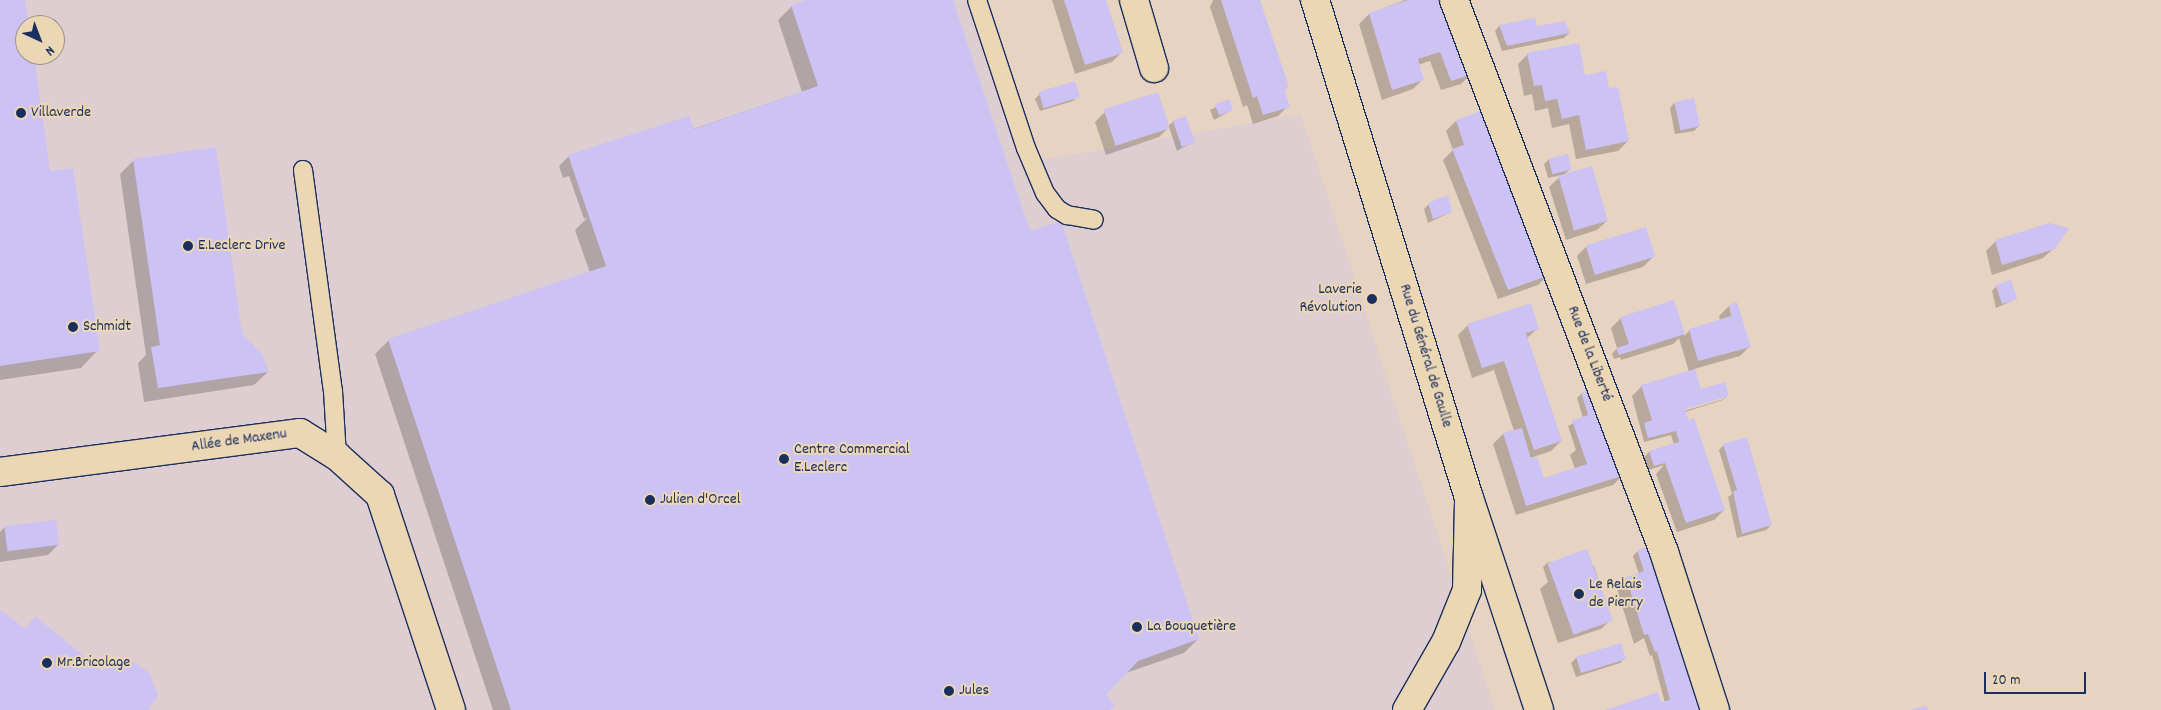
<!DOCTYPE html>
<html>
<head>
<meta charset="utf-8">
<style>
  body { margin:0 }
  #map { position:relative; width:2161px; height:710px; overflow:hidden; background:#e6d3c2; font-family:Dekko,sans-serif }
  div>[style] { position:absolute }
  .built>* { inset:0; background:#deced1 }
  .shadow>* { inset:0; background:#0003 }
  .building>* { inset:0; background:#ccc2f4; transform-origin:0 0 }
  .roads { filter:drop-shadow(1px 0 #1b2f5e) drop-shadow(-1px 0 #1b2f5e) drop-shadow(0 1px #1b2f5e) drop-shadow(0 -1px #1b2f5e) }
  .lane>* { height:18px; margin:-9px; padding:0 9px; transform-origin:9px; border-radius:9px; background:#ecd7b5 }
  .street>* { height:28px; margin:-14px; padding:0 14px; transform-origin:14px; border-radius:14px; background:#ecd7b5 }
  .secondary>* { height:28px; margin:-14px; padding:0 14px; transform-origin:14px; border-radius:14px; background:#ecd7b5 }
  .dots>* { width:14px; height:14px; translate:-50% -50%; box-sizing:border-box; border:2px solid #ecd7b5; border-radius:50% }
  span { translate:-50% -50%; white-space:nowrap; text-align:center; line-height:1.15; -webkit-text-stroke:4px #ecd7b5; paint-order:stroke }
  .poi-label { font-size:16px; color:#1b2f5e }
  .left { translate:0 -50%; text-align:left }
  .right { translate:-100% -50%; text-align:right }
  .street-label { font-size:16px; color:#1b2f5e }
  .north { position:absolute; left:15px; top:15px; width:50px; height:50px; box-sizing:border-box; background:#ecd7b5; border:1px solid #989492; border-radius:50%; rotate:137deg; font-size:14px; font-weight:700; line-height:20px; text-align:center; color:#1b2f5e }
  .north::after { content:''; display:block; margin:auto; width:18px; height:22px; background:#1b2f5e; clip-path:polygon(50% 0,100% 100%,50% 72%,0 100%) }
  .scale { position:absolute; left:1984px; top:672px; width:102px; height:22px; box-sizing:border-box; border:2px solid #1b2f5e; border-top:0; padding-left:6px; font-size:15px; line-height:18px; white-space:nowrap; color:#1b2f5e; -webkit-text-stroke:4px #ecd7b5; paint-order:stroke }
</style>
</head>
<body>
<div id="map">
  <div class="built">
    <div style="clip-path:polygon(evenodd,0 0,973px 0,1031px 162px,1301px 114px,1495px 710px,0 710px,0 0,25px 25px,55px 25px,55px 55px,25px 55px,25px 25px)"></div>
  </div>
  <div class="shadow">
    <div style="clip-path:polygon(0 0,24px 0,28px 25px,25px 25px,25px 55px,32px 55px,49px 172px,98px 350px,81px 368px,0 380px)"></div>
    <div style="clip-path:polygon(809px 0,952px 0,1030px 233px,1198px 639px,1184px 653px,1123px 674px,1104px 695px,1109px 710px,493px 710px,375px 354px,389px 340px,590px 273px,575px 230px,588px 217px,584px 219px,569px 176px,563px 178px,559px 166px,569px 156px,693px 129px,802px 92px,778px 20px,792px 6px)"></div>
    <div style="clip-path:polygon(1052px 0,1105px 0,1122px 52px,1112px 62px,1075px 74px)"></div>
    <div style="clip-path:polygon(1213px 0,1259px 0,1287px 87px,1283px 91px,1288px 106px,1278px 116px,1253px 124px,1247px 105px,1243px 107px,1210px 7px)"></div>
    <div style="clip-path:polygon(1405px 0,1442px 0,1471px 74px,1461px 84px,1441px 90px,1430px 61px,1418px 65px,1423px 79px,1413px 89px,1382px 100px,1359px 24px,1369px 14px)"></div>
    <div style="clip-path:polygon(1499px 26px,1536px 28px,1569px 33px,1564px 38px,1502px 51px,1495px 31px)"></div>
    <div style="clip-path:polygon(1528px 54px,1608px 88px,1628px 141px,1618px 151px,1576px 159px,1569px 124px,1552px 128px,1548px 108px,1535px 111px,1532px 94px,1524px 96px,1518px 64px)"></div>
    <div style="clip-path:polygon(1040px 94px,1078px 96px,1073px 101px,1040px 111px,1035px 99px)"></div>
    <div style="clip-path:polygon(1229px 101px,1232px 110px,1214px 120px,1210px 110px)"></div>
    <div style="clip-path:polygon(1674px 103px,1699px 126px,1694px 131px,1675px 134px,1670px 108px)"></div>
    <div style="clip-path:polygon(1105px 112px,1168px 126px,1174px 121px,1193px 142px,1177px 151px,1169px 127px,1159px 137px,1106px 155px,1095px 122px)"></div>
    <div style="clip-path:polygon(1456px 121px,1548px 275px,1538px 285px,1498px 299px,1443px 160px,1453px 150px,1446px 131px)"></div>
    <div style="clip-path:polygon(1549px 159px,1570px 169px,1563px 176px,1607px 221px,1597px 230px,1566px 240px,1549px 187px,1562px 175px,1548px 178px,1544px 164px)"></div>
    <div style="clip-path:polygon(134px 160px,241px 334px,254px 346px,268px 372px,254px 385px,144px 402px,138px 363px,146px 355px,120px 174px)"></div>
    <div style="clip-path:polygon(1429px 204px,1451px 212px,1428px 223px,1424px 209px)"></div>
    <div style="clip-path:polygon(1996px 241px,2054px 248px,2043px 258px,1992px 275px,1986px 251px)"></div>
    <div style="clip-path:polygon(1587px 246px,1653px 257px,1643px 267px,1586px 284px,1577px 256px)"></div>
    <div style="clip-path:polygon(1997px 286px,2016px 299px,1996px 308px,1992px 291px)"></div>
    <div style="clip-path:polygon(evenodd,1673px 302px,1684px 336px,1689px 331px,1720px 320px,1719px 316px,1729px 306px,1750px 346px,1740px 356px,1694px 369px,1700px 391px,1728px 395px,1723px 400px,1685px 412px,1724px 510px,1714px 520px,1677px 532px,1656px 474px,1664px 465px,1649px 470px,1644px 457px,1649px 452px,1674px 445px,1671px 435px,1644px 442px,1632px 396px,1642px 386px,1689px 372px,1679px 338px,1673px 344px,1621px 360px,1620px 357px,1614px 359px,1612px 354px,1617px 348px,1611px 328px,1621px 318px,1673px 302px,1724px 396px,1724px 399px,1684px 411px,1683px 409px,1724px 396px)"></div>
    <div style="clip-path:polygon(1468px 325px,1538px 328px,1526px 339px,1561px 441px,1551px 451px,1530px 458px,1543px 479px,1575px 469px,1570px 455px,1576px 450px,1568px 426px,1583px 418px,1577px 398px,1582px 393px,1623px 475px,1613px 485px,1516px 515px,1493px 444px,1503px 434px,1514px 431px,1494px 370px,1472px 378px,1458px 335px)"></div>
    <div style="clip-path:polygon(1724px 445px,1771px 525px,1766px 530px,1737px 538px,1728px 497px,1732px 494px,1719px 450px)"></div>
    <div style="clip-path:polygon(5px 527px,58px 545px,48px 555px,0 562px,0 532px)"></div>
    <div style="clip-path:polygon(1638px 551px,1700px 710px,1607px 710px,1665px 703px,1652px 655px,1650px 656px,1644px 638px,1634px 644px,1617px 589px,1626px 579px,1639px 574px,1633px 556px)"></div>
    <div style="clip-path:polygon(1548px 562px,1587px 568px,1594px 566px,1611px 619px,1601px 629px,1558px 643px,1540px 589px,1548px 582px,1543px 567px)"></div>
    <div style="clip-path:polygon(1620px 644px,1625px 658px,1620px 663px,1576px 677px,1571px 663px,1576px 658px)"></div>
  </div>
  <div class="building">
    <div style="clip-path:polygon(0 0,25px 0,29px 25px,25px 25px,25px 55px,34px 55px,50px 171px,73px 168px,100px 351px,0 366px)"></div>
    <div style="clip-path:polygon(806px 0,953px 0,1030px 231px,1061px 221px,1199px 639px,1138px 661px,1106px 695px,1115px 706px,1110px 710px,511px 710px,388px 339px,606px 266px,568px 155px,689px 116px,694px 129px,818px 86px,791px 5px)"></div>
    <div style="clip-path:polygon(1064px 0,1106px 0,1123px 53px,1085px 65px)"></div>
    <div style="clip-path:polygon(1221px 0,1260px 0,1289px 87px,1284px 89px,1290px 107px,1263px 115px,1257px 96px,1253px 98px)"></div>
    <div style="clip-path:polygon(1408px 0,1443px 0,1473px 74px,1451px 81px,1440px 52px,1418px 59px,1424px 80px,1392px 90px,1369px 13px)"></div>
    <div style="clip-path:polygon(1535px 18px,1537px 26px,1565px 21px,1570px 33px,1507px 46px,1499px 25px)"></div>
    <div style="clip-path:polygon(1579px 43px,1585px 75px,1606px 71px,1609px 88px,1618px 87px,1629px 141px,1586px 150px,1579px 115px,1562px 119px,1557px 99px,1545px 101px,1542px 85px,1534px 86px,1527px 53px)"></div>
    <div style="left:1075px;top:81px;width:17px;height:38px;rotate:73deg"></div>
    <div style="left:1158px;top:92px;width:38px;height:57px;rotate:72deg"></div>
    <div style="left:1694px;top:98px;width:29px;height:20px;rotate:78deg"></div>
    <div style="left:1229px;top:99px;width:12px;height:15px;rotate:70deg"></div>
    <div style="clip-path:polygon(1486px 109px,1550px 275px,1508px 290px,1452px 149px,1464px 145px,1456px 120px)"></div>
    <div style="left:1186px;top:116px;width:28px;height:14px;rotate:71deg"></div>
    <div style="clip-path:polygon(216px 147px,242px 334px,262px 354px,269px 372px,158px 388px,151px 347px,160px 345px,133px 159px)"></div>
    <div style="left:1568px;top:154px;width:16px;height:20px;rotate:76deg"></div>
    <div style="left:1592px;top:166px;width:57px;height:35px;rotate:74deg"></div>
    <div style="clip-path:polygon(1448px 195px,1452px 212px,1433px 219px,1428px 203px)"></div>
    <div style="clip-path:polygon(2049px 223px,2069px 228px,2055px 249px,2002px 265px,1995px 240px)"></div>
    <div style="left:1646px;top:227px;width:31px;height:63px;rotate:73deg"></div>
    <div style="left:2011px;top:280px;width:20px;height:16px;rotate:72deg"></div>
    <div style="clip-path:polygon(1674px 300px,1685px 334px,1619px 355px,1616px 348px,1629px 344px,1620px 317px)"></div>
    <div style="clip-path:polygon(1737px 302px,1751px 347px,1698px 361px,1689px 329px,1731px 316px,1729px 305px)"></div>
    <div style="clip-path:polygon(1531px 303px,1539px 329px,1526px 333px,1562px 441px,1534px 450px,1504px 361px,1482px 368px,1467px 324px)"></div>
    <div style="clip-path:polygon(1695px 369px,1701px 389px,1725px 382px,1729px 396px,1685px 409px,1688px 420px,1694px 418px,1725px 510px,1686px 523px,1665px 463px,1654px 466px,1649px 451px,1679px 442px,1676px 431px,1648px 438px,1644px 423px,1652px 420px,1641px 385px)"></div>
    <div style="clip-path:polygon(1593px 389px,1625px 475px,1526px 506px,1503px 433px,1522px 428px,1531px 459px,1537px 457px,1544px 478px,1587px 464px,1572px 420px,1588px 415px,1581px 392px)"></div>
    <div style="clip-path:polygon(1747px 437px,1772px 525px,1742px 534px,1733px 491px,1737px 490px,1723px 444px)"></div>
    <div style="left:56px;top:520px;width:25px;height:52px;rotate:83deg"></div>
    <div style="clip-path:polygon(1650px 546px,1701px 710px,1605px 710px,1658px 692px,1661px 702px,1670px 700px,1657px 651px,1655px 652px,1648px 634px,1644px 635px,1626px 577px,1644px 571px,1637px 550px)"></div>
    <div style="left:1587px;top:549px;width:76px;height:42px;rotate:70deg"></div>
    <div style="clip-path:polygon(0 610px,26px 629px,35px 616px,102px 671px,112px 659px,134px 662px,150px 674px,158px 696px,149px 708px,152px 710px,0 710px)"></div>
    <div style="left:1621px;top:643px;width:17px;height:47px;rotate:73deg"></div>
    <div style="clip-path:polygon(1926px 706px,1928px 710px,1913px 710px,1912px 709px)"></div>
  </div>
  <div class="roads">
    <div class="lane">
      <div style="left:977px;top:0;width:156px;rotate:71.7deg"></div>
      <div style="left:1026px;top:148px;width:49px;rotate:67.1deg"></div>
      <div style="left:1045px;top:193px;width:20px;rotate:53deg"></div>
      <div style="left:1057px;top:209px;width:12px;rotate:31deg"></div>
      <div style="left:1067px;top:215px;width:27px;rotate:10deg"></div>
      <div style="left:303px;top:170px;width:223px;rotate:82.3deg"></div>
      <div style="left:333px;top:391px;width:65px;rotate:86.5deg"></div>
    </div>
    <div class="street">
      <div style="left:1134px;top:0;width:71px;rotate:73.6deg"></div>
      <div style="left:1454px;top:0;width:591px;rotate:69.17deg"></div>
      <div style="left:1664px;top:552px;width:166px;rotate:72.1deg"></div>
      <div style="left:0;top:472px;width:303px;rotate:-7.4deg"></div>
      <div style="left:300px;top:433px;width:44px;rotate:31.9deg"></div>
      <div style="left:337px;top:456px;width:58px;rotate:42.2deg"></div>
      <div style="left:380px;top:495px;width:226px;rotate:71.7deg"></div>
      <div style="left:1407px;top:710px;width:78px;rotate:-60.2deg"></div>
      <div style="left:1446px;top:642px;width:56px;rotate:-68deg"></div>
      <div style="left:1467px;top:590px;width:88px;rotate:-88.7deg"></div>
    </div>
    <div class="secondary">
      <div style="left:1315px;top:0;width:521px;rotate:72.82deg"></div>
      <div style="left:1469px;top:498px;width:223px;rotate:71.7deg"></div>
    </div>
  </div>
  <div class="dots">
    <div style="left:21px;top:113px;background:#1b2f5e"></div>
    <div style="left:188px;top:246px;background:#1b2f5e"></div>
    <div style="left:1372px;top:299px;background:#1b2f5e"></div>
    <div style="left:73px;top:327px;background:#1b2f5e"></div>
    <div style="left:784px;top:459px;background:#1b2f5e"></div>
    <div style="left:650px;top:500px;background:#1b2f5e"></div>
    <div style="left:1579px;top:594px;background:#1b2f5e"></div>
    <div style="left:1137px;top:627px;background:#1b2f5e"></div>
    <div style="left:47px;top:663px;background:#1b2f5e"></div>
    <div style="left:949px;top:691px;background:#1b2f5e"></div>
  </div>
  <div class="poi-label">
    <span class="left" style="left:31px;top:113px">Villaverde</span>
    <span class="left" style="left:198px;top:246px">E.Leclerc Drive</span>
    <span class="right" style="left:1362px;top:299px">Laverie<br>Révolution</span>
    <span class="left" style="left:83px;top:327px">Schmidt</span>
    <span class="left" style="left:794px;top:459px">Centre Commercial<br>E.Leclerc</span>
    <span class="left" style="left:660px;top:500px">Julien d'Orcel</span>
    <span class="left" style="left:1589px;top:594px">Le Relais<br>de Pierry</span>
    <span class="left" style="left:1147px;top:627px">La Bouquetière</span>
    <span class="left" style="left:57px;top:663px">Mr.Bricolage</span>
    <span class="left" style="left:959px;top:691px">Jules</span>
  </div>
  <div class="street-label">
    <span style="left:1589px;top:354px;rotate:69deg">Rue de la Liberté</span>
    <span style="left:1425px;top:356px;rotate:73deg">Rue du Général de Gaulle</span>
    <span style="left:239px;top:441px;rotate:-8deg">Allée de Maxenu</span>
  </div>
  <div class="north">N</div>
  <div class="scale">20 m</div>
</div>
</body>
</html>
